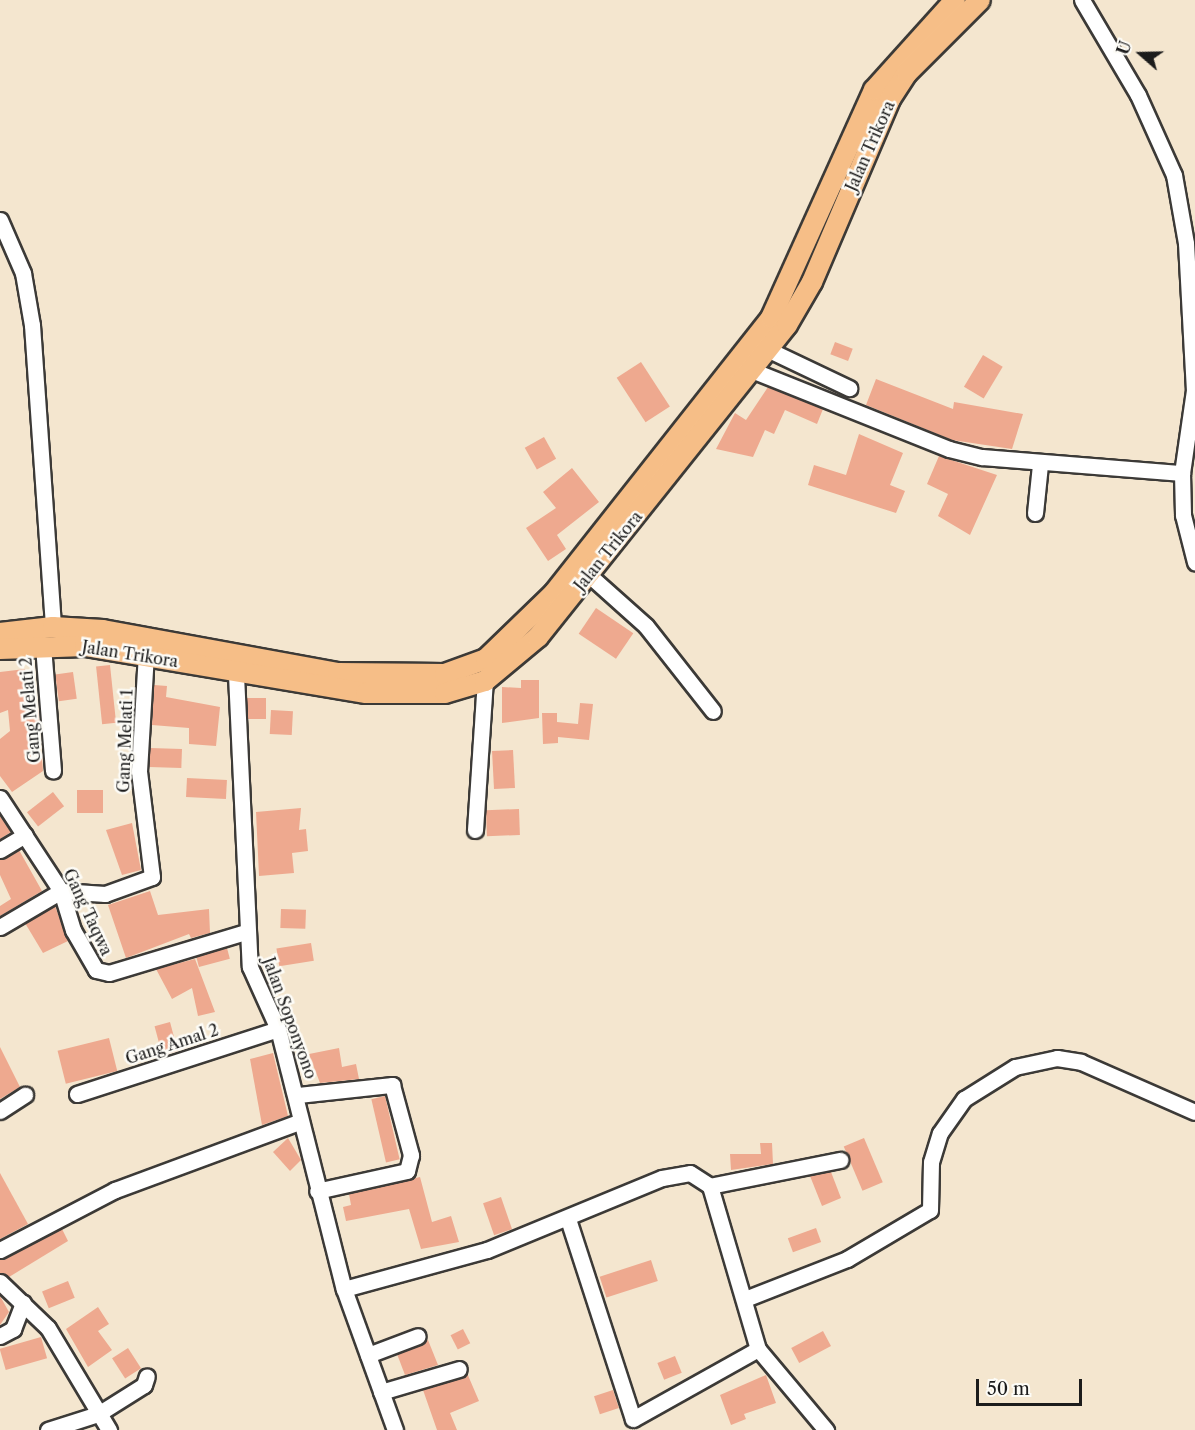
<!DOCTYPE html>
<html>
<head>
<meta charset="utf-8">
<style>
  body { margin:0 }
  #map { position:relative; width:1195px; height:1430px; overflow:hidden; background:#f4e6cf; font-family:"Libre Caslon Text",serif }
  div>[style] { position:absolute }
  .building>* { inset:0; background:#eea98f; transform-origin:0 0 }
  .roads { filter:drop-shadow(2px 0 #3c3a37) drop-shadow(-2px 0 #3c3a37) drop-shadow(0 2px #3c3a37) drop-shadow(0 -2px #3c3a37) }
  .minor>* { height:15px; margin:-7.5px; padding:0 7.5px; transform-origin:7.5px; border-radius:7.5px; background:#fff }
  .major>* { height:20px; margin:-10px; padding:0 10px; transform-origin:10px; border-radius:10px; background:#f6be87 }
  span { translate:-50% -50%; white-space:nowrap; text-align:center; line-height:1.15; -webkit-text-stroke:5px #fdfcf7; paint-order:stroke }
  .street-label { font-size:16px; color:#1c1c1c }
  .north { position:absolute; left:1111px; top:24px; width:60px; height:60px; -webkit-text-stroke:4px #fdfcf7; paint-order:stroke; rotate:290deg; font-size:16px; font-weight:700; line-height:24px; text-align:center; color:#1c1c1c }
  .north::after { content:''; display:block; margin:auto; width:21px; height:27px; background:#1c1c1c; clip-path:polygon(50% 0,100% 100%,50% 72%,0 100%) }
  .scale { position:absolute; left:976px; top:1379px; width:106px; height:27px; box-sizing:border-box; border:3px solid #1c1c1c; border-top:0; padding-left:8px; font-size:18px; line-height:21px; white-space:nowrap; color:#1c1c1c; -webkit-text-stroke:4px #fdfcf7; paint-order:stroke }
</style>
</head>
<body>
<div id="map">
  <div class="building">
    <div style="left:835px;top:342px;width:19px;height:13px;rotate:21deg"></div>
    <div style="left:983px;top:355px;width:23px;height:37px;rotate:31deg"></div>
    <div style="left:641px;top:362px;width:53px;height:29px;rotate:57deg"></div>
    <div style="clip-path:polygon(876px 379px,953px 409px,954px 402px,1023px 414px,1012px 449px,952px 440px,866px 405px)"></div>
    <div style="clip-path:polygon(768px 387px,823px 409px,817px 424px,785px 410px,774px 434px,765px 430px,753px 457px,716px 449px,735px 413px,746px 420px)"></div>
    <div style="clip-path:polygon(859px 434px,903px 453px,890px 485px,905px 491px,896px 513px,808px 485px,814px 465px,846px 475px)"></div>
    <div style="left:544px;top:437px;width:25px;height:22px;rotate:61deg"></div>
    <div style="clip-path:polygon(939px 456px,997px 475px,970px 535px,938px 516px,948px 494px,927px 484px)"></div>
    <div style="clip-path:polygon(572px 468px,599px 502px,557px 535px,566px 549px,548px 561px,526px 528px,556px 508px,543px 492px)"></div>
    <div style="left:596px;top:608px;width:45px;height:31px;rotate:34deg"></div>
    <div style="left:110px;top:665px;width:58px;height:14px;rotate:84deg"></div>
    <div style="clip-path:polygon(25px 669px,30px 709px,38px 709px,40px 727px,27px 728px,32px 760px,42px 758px,43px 771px,12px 792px,0 776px,0 739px,10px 731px,8px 710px,0 713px,0 672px)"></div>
    <div style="left:73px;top:672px;width:27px;height:18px;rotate:82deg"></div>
    <div style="clip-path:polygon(521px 680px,539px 680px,539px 718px,502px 723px,502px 687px,521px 688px)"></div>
    <div style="clip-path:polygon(154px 685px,167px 686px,166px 697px,220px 707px,216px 746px,189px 744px,189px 728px,152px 725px)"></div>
    <div style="left:247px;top:698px;width:19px;height:21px"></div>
    <div style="clip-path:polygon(580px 703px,593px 704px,589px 740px,558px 737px,558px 743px,543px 744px,542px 713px,557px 713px,557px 722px,578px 724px)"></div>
    <div style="left:271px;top:710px;width:22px;height:24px;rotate:3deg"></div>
    <div style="left:150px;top:748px;width:32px;height:19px;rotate:2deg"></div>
    <div style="left:513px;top:750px;width:38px;height:21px;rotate:87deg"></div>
    <div style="left:187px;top:778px;width:40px;height:19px;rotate:3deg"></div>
    <div style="left:103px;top:790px;width:23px;height:26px;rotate:90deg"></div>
    <div style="left:53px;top:792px;width:18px;height:33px;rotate:52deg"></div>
    <div style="clip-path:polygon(301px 808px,299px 830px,306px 829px,308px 851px,292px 853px,294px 873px,259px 876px,256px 812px)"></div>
    <div style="left:519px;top:809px;width:26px;height:33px;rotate:88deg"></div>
    <div style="clip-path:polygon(0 816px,11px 832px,0 839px)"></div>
    <div style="clip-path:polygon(132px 823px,141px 870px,122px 875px,106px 830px)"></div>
    <div style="clip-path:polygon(19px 850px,42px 891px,0 916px,0 906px,11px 899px,0 875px,0 860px)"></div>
    <div style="clip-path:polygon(150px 891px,158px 915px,209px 909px,210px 933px,191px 938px,189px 934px,126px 958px,108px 905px)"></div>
    <div style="clip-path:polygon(55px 906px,68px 941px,43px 953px,25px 923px)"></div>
    <div style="left:281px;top:909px;width:25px;height:19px;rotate:2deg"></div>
    <div style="left:311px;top:943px;width:18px;height:35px;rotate:81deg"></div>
    <div style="left:227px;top:948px;width:11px;height:32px;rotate:75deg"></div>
    <div style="clip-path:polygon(195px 959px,215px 1012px,198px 1016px,192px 988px,172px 999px,156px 969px)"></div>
    <div style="left:170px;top:1022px;width:30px;height:16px;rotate:75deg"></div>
    <div style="left:109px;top:1038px;width:34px;height:53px;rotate:76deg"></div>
    <div style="clip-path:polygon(0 1047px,20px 1087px,0 1099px)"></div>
    <div style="clip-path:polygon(339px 1048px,342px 1067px,356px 1064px,359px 1079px,320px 1083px,309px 1054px)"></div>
    <div style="clip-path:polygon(273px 1053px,288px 1116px,262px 1125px,250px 1059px)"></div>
    <div style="left:385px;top:1096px;width:65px;height:14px;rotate:77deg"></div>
    <div style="clip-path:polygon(288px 1138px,301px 1160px,290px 1171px,273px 1152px)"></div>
    <div style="left:864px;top:1138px;width:48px;height:22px;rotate:67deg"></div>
    <div style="clip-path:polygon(760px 1143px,772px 1143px,773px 1164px,731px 1170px,730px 1154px,761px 1154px)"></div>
    <div style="clip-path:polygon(831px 1172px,841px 1198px,822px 1206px,810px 1176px)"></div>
    <div style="clip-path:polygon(0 1173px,28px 1224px,0 1239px)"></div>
    <div style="clip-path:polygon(420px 1177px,432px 1222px,451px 1216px,459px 1242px,421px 1249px,409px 1209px,346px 1221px,343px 1207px,351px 1205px,349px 1194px)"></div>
    <div style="left:501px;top:1197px;width:34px;height:19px;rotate:71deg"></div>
    <div style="left:816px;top:1228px;width:15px;height:30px;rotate:70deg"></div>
    <div style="clip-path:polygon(62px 1229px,68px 1241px,9px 1277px,0 1273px,0 1260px)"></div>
    <div style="left:651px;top:1260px;width:22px;height:54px;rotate:72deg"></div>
    <div style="left:68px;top:1281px;width:18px;height:28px;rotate:68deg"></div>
    <div style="clip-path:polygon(0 1296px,9px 1312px,0 1325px)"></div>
    <div style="clip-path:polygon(98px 1307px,109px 1324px,98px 1331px,112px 1350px,88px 1367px,66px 1329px)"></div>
    <div style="left:463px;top:1329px;width:16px;height:14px;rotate:63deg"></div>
    <div style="left:823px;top:1331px;width:17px;height:36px;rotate:62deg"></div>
    <div style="left:41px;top:1337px;width:22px;height:43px;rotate:74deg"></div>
    <div style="clip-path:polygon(428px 1340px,438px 1365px,405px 1375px,397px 1354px)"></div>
    <div style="left:128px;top:1348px;width:24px;height:19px;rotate:57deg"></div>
    <div style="left:675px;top:1356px;width:18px;height:19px;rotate:68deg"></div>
    <div style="clip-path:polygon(467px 1373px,479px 1401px,450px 1413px,457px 1430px,437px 1430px,423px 1390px)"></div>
    <div style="clip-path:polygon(766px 1375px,776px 1403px,744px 1414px,746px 1419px,731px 1425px,720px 1395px)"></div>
    <div style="left:613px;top:1390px;width:19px;height:20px;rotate:72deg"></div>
  </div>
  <div class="roads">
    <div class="minor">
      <div style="left:1082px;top:0;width:110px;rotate:59.5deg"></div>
      <div style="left:1138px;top:95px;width:88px;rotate:65.8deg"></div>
      <div style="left:1174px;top:175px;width:69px;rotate:80deg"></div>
      <div style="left:1186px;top:243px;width:147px;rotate:86.9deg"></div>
      <div style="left:1194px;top:390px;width:84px;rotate:98.2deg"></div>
      <div style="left:1182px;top:473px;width:42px;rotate:88.6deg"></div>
      <div style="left:1183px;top:515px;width:49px;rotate:75.7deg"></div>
      <div style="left:0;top:220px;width:58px;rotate:66.5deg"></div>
      <div style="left:23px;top:273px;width:53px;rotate:80.2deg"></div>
      <div style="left:32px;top:325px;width:303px;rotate:86deg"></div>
      <div style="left:769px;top:350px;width:89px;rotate:25.4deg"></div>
      <div style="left:754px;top:371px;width:210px;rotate:21.8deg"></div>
      <div style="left:949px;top:449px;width:34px;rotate:14deg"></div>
      <div style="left:982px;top:457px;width:201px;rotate:4.6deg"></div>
      <div style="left:1035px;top:513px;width:48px;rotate:-84.1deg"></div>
      <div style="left:589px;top:575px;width:76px;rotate:41.8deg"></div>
      <div style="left:646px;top:626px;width:108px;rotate:51.8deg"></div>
      <div style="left:43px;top:646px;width:125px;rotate:85.4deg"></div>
      <div style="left:236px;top:675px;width:292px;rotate:87.3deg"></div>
      <div style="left:250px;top:967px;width:68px;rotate:65.7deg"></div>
      <div style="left:278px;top:1029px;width:268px;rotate:75.8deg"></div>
      <div style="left:344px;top:1289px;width:150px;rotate:70.1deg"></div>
      <div style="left:0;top:798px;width:111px;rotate:56.7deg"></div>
      <div style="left:61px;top:891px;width:41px;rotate:72.9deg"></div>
      <div style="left:73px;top:930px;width:46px;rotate:60.1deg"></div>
      <div style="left:96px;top:970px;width:13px;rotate:13deg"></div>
      <div style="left:109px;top:973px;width:143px;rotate:-16.7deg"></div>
      <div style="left:475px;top:830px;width:149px;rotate:-86.2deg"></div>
      <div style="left:0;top:850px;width:29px;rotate:-31deg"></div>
      <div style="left:0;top:927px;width:71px;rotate:-30.5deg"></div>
      <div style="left:61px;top:891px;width:44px;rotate:3.9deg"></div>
      <div style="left:105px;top:894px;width:50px;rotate:-19.9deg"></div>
      <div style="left:152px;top:877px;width:107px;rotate:-97deg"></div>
      <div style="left:139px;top:771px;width:117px;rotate:-86.6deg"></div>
      <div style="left:77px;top:1094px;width:211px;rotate:-17.9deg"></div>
      <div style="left:298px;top:1095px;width:95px;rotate:-6.1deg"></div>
      <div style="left:392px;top:1085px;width:73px;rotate:74.8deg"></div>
      <div style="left:411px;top:1155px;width:16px;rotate:104deg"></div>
      <div style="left:407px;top:1171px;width:92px;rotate:167.5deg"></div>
      <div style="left:0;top:1111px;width:30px;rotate:-33deg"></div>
      <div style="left:710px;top:1186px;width:133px;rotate:-11.3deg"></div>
      <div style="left:568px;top:1219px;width:210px;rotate:72deg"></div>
      <div style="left:633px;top:1419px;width:143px;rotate:-29.2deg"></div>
      <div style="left:0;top:1250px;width:130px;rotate:-27.6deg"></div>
      <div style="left:115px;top:1190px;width:196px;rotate:-20.3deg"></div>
      <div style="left:0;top:1282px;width:66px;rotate:43.8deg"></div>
      <div style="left:48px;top:1328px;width:119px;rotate:59.1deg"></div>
      <div style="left:344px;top:1289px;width:148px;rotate:-15.3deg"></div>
      <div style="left:487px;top:1250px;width:189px;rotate:-22.4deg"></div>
      <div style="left:662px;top:1178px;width:28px;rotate:-10deg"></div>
      <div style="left:690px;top:1173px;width:24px;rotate:33deg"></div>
      <div style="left:710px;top:1186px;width:170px;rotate:73.6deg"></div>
      <div style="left:758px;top:1349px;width:106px;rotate:50deg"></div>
      <div style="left:745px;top:1299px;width:110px;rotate:-21.4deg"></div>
      <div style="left:847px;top:1259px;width:96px;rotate:-30.6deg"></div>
      <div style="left:930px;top:1210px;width:48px;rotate:-88.8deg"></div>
      <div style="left:931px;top:1162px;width:30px;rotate:-73deg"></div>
      <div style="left:940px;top:1133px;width:42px;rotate:-54.8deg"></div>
      <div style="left:964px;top:1099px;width:60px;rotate:-32.1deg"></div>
      <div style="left:1015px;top:1067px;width:43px;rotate:-12.1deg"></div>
      <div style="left:1057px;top:1058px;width:24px;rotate:9deg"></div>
      <div style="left:1081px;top:1062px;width:124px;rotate:23.7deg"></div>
      <div style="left:0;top:1336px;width:15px;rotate:-28deg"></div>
      <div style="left:13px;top:1329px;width:28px;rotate:-69deg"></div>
      <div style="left:368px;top:1355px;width:53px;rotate:-20.8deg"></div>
      <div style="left:381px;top:1392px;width:81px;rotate:-16.4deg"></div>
      <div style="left:48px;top:1430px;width:52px;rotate:-17.7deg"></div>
      <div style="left:98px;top:1414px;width:54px;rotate:-32.2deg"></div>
      <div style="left:144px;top:1385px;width:9px;rotate:-72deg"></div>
    </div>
    <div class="major">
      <div style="left:0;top:633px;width:53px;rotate:-6.5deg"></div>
      <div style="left:53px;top:627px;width:50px;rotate:3.4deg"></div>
      <div style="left:103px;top:630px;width:239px;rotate:10.4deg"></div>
      <div style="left:338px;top:673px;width:107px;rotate:0.5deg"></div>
      <div style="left:445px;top:674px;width:44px;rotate:-20.1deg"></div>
      <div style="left:486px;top:659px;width:95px;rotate:-44.1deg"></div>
      <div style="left:554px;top:593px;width:350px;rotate:-51.7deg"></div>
      <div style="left:771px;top:318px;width:250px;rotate:-65.7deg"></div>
      <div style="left:874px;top:90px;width:121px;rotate:-48deg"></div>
      <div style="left:0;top:649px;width:85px;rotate:-2deg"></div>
      <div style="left:85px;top:646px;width:285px;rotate:9.5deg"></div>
      <div style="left:366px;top:693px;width:79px"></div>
      <div style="left:445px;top:693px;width:42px;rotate:-16.7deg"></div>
      <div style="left:485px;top:681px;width:69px;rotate:-39.7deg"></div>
      <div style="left:538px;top:637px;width:399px;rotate:-51.4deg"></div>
      <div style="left:787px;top:325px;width:50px;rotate:-59.8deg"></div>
      <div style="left:812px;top:282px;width:199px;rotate:-66.9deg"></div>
      <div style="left:890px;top:99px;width:31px;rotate:-57deg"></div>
      <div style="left:907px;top:73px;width:103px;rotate:-45deg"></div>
    </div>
  </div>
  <div class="street-label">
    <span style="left:870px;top:146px;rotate:-66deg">Jalan Trikora</span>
    <span style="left:608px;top:551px;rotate:-51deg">Jalan Trikora</span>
    <span style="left:130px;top:654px;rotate:9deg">Jalan Trikora</span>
    <span style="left:30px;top:710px;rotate:-95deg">Gang Melati 2</span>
    <span style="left:125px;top:741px;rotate:-88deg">Gang Melati 1</span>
    <span style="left:88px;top:912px;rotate:65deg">Gang Taqwa</span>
    <span style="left:290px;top:1018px;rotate:70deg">Jalan Soponyono</span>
    <span style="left:172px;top:1044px;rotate:-18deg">Gang Amal 2</span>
  </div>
  <div class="north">U</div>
  <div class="scale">50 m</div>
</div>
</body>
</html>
